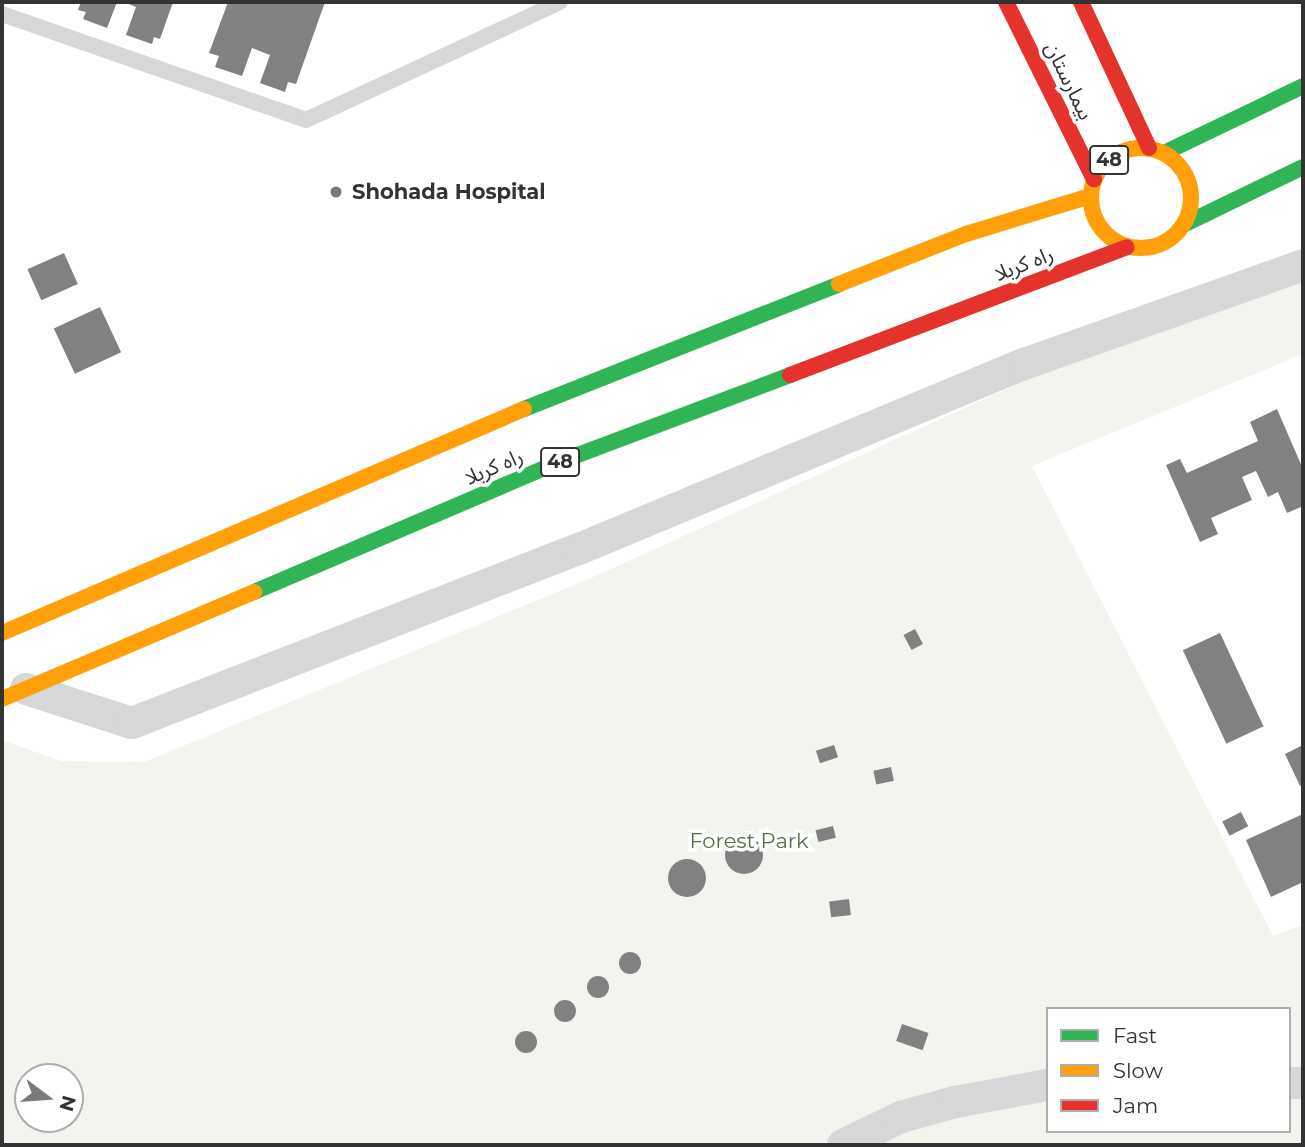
<!DOCTYPE html>
<html>
<head>
<meta charset="utf-8">
<style>
  body { margin:0 }
  #map { position:relative; width:1305px; height:1147px; overflow:hidden; background:#fff; font-family:Montserrat,"Noto Sans Arabic",sans-serif }
  div>[style] { position:absolute }
  .green>* { inset:0; background:#f1f5ed }
  .building>* { inset:0; background:#818181; transform-origin:0 0 }
  .round { border-radius:50% }
  .lane>* { height:16px; margin:-8px; padding:0 8px; transform-origin:8px; border-radius:8px; background:#d7d7d7 }
  .street>* { height:32px; margin:-16px; padding:0 16px; transform-origin:16px; border-radius:16px; background:#d7d7d7 }
  .fast>* { height:16px; margin:-8px; padding:0 8px; transform-origin:8px; border-radius:8px; background:#30b455 }
  .slow>* { height:16px; margin:-8px; padding:0 8px; transform-origin:8px; border-radius:8px; background:#ff9f0a }
  .slow>.ring { margin:-8px; padding:0; box-sizing:content-box; background:none; border:16px solid #ff9f0a; border-radius:50% }
  .jam>* { height:16px; margin:-8px; padding:0 8px; transform-origin:8px; border-radius:8px; background:#e5322d }
  .dots>* { width:19px; height:19px; translate:-50% -50%; box-sizing:border-box; border:4px solid #fff; border-radius:50% }
  span { translate:-50% -50%; white-space:nowrap; text-align:center; line-height:1.15; -webkit-text-stroke:7px #fff; paint-order:stroke }
  .shield-label span { padding:2px 5px; background:#fff; border:2px solid; border-radius:5px; -webkit-text-stroke-width:0 }
  .shield-label { font-size:19px; color:#333; font-weight:700 }
  .street-label { font-size:21px; color:#333 }
  .poi-label { font-size:21px; color:#333; font-weight:700 }
  .left { translate:0 -50%; text-align:left }
  .park-label { font-size:21px; color:#56703f }
  .frame { position:absolute; inset:0; border:4px solid #333; pointer-events:none }
  .legend { position:absolute; left:1046px; top:1007px; width:245px; height:126px; box-sizing:border-box; background:#fff; border:2px solid #adadad; margin:0; padding:9px 12px; list-style:none; font-size:21px; color:#333 }
  .legend li { display:flex; align-items:center; gap:14px; height:35px }
  .legend b { width:35px; border:2px solid #adadad }
  .north { position:absolute; left:14px; top:1063px; width:70px; height:70px; box-sizing:border-box; background:#fff; border:2px solid #adadad; border-radius:50%; rotate:106deg; font-size:19px; font-weight:700; line-height:28px; text-align:center; color:#333 }
  .north::after { content:''; display:block; margin:auto; width:24px; height:32px; background:#7a7a7a; clip-path:polygon(50% 0,100% 100%,50% 72%,0 100%) }
</style>
</head>
<body>
<div id="map">
  <div class="green">
    <div style="clip-path:polygon(evenodd,1303px 282px,1303px 354px,1032px 466px,1273px 936px,1303px 925px,1303px 1145px,2px 1145px,2px 740px,61px 761px,144px 762px,589px 579px,1033px 377px,1303px 282px,1048px 1009px,1289px 1009px,1289px 1131px,1048px 1131px,1048px 1009px,1303px 282px,28px 1077px,70px 1077px,70px 1119px,28px 1119px,28px 1077px)"></div>
  </div>
  <div class="building">
    <div style="clip-path:polygon(81px 2px,117px 2px,107px 28px,83px 19px,86px 12px,78px 10px)"></div>
    <div style="clip-path:polygon(124px 2px,173px 2px,160px 39px,154px 37px,152px 44px,126px 35px,136px 7px)"></div>
    <div style="clip-path:polygon(228px 2px,325px 2px,296px 84px,288px 82px,285px 92px,260px 83px,270px 55px,252px 48px,242px 76px,215px 67px,219px 56px,209px 53px)"></div>
    <div style="left:64px;top:253px;width:34px;height:40px;rotate:66deg"></div>
    <div style="left:100px;top:307px;width:50px;height:51px;rotate:65deg"></div>
    <div style="clip-path:polygon(1277px 409px,1303px 469px,1303px 506px,1287px 513px,1278px 492px,1268px 497px,1256px 471px,1242px 477px,1252px 500px,1211px 518px,1218px 534px,1200px 542px,1166px 465px,1180px 459px,1187px 473px,1258px 441px,1250px 422px)"></div>
    <div style="left:915px;top:629px;width:17px;height:13px;rotate:62deg"></div>
    <div style="left:1220px;top:633px;width:103px;height:41px;rotate:65deg"></div>
    <div style="left:834px;top:745px;width:13px;height:19px;rotate:72deg"></div>
    <div style="clip-path:polygon(1303px 745px,1303px 785px,1300px 786px,1285px 754px)"></div>
    <div style="left:891px;top:767px;width:14px;height:18px;rotate:78deg"></div>
    <div style="left:1241px;top:812px;width:16px;height:21px;rotate:63deg"></div>
    <div style="clip-path:polygon(1303px 814px,1303px 882px,1271px 897px,1246px 840px)"></div>
    <div style="left:833px;top:826px;width:12px;height:18px;rotate:76deg"></div>
    <div class="round" style="left:725px;top:836px;width:38px;height:38px"></div>
    <div class="round" style="left:668px;top:859px;width:38px;height:38px"></div>
    <div style="left:849px;top:899px;width:16px;height:20px;rotate:83deg"></div>
    <div class="round" style="left:619px;top:952px;width:22px;height:22px"></div>
    <div class="round" style="left:587px;top:976px;width:22px;height:22px"></div>
    <div class="round" style="left:554px;top:1000px;width:22px;height:22px"></div>
    <div style="left:902px;top:1024px;width:28px;height:18px;rotate:19deg"></div>
    <div class="round" style="left:515px;top:1031px;width:22px;height:22px"></div>
  </div>
  <div class="lane">
    <div style="left:2px;top:14px;width:322px;rotate:19.2deg"></div>
    <div style="left:306px;top:120px;width:280px;rotate:-24.9deg"></div>
  </div>
  <div class="street">
    <div style="left:26px;top:689px;width:111px;rotate:17.8deg"></div>
    <div style="left:132px;top:723px;width:480px;rotate:-21.3deg"></div>
    <div style="left:579px;top:549px;width:482px;rotate:-22.6deg"></div>
    <div style="left:1024px;top:364px;width:296px;rotate:-19.5deg"></div>
    <div style="left:1289px;top:1083px;width:14px"></div>
    <div style="left:843px;top:1145px;width:64px;rotate:-25.8deg"></div>
    <div style="left:901px;top:1117px;width:56px;rotate:-15.5deg"></div>
    <div style="left:955px;top:1102px;width:95px;rotate:-10.4deg"></div>
  </div>
  <div class="fast">
    <div style="left:1164px;top:153px;width:154px;rotate:-25.7deg"></div>
    <div style="left:1185px;top:224px;width:131px;rotate:-25.8deg"></div>
    <div style="left:524px;top:409px;width:339px;rotate:-21.6deg"></div>
    <div style="left:254px;top:592px;width:332px;rotate:-23.1deg"></div>
    <div style="left:559px;top:462px;width:247px;rotate:-20.6deg"></div>
  </div>
  <div class="slow">
    <div class="ring" style="left:1091px;top:148px;width:84px;height:84px"></div>
    <div style="left:839px;top:284px;width:136px;rotate:-21.5deg"></div>
    <div style="left:966px;top:234px;width:130px;rotate:-17deg"></div>
    <div style="left:2px;top:633px;width:568px;rotate:-23.23deg"></div>
    <div style="left:2px;top:699px;width:274px;rotate:-23deg"></div>
  </div>
  <div class="jam">
    <div style="left:1006px;top:2px;width:198px;rotate:63.6deg"></div>
    <div style="left:1081px;top:2px;width:161px;rotate:65deg"></div>
    <div style="left:790px;top:375px;width:360px;rotate:-20.8deg"></div>
  </div>
  <div class="dots">
    <div style="left:336px;top:192px;background:#7a7a7a"></div>
  </div>
  <div class="shield-label">
    <span style="left:1109px;top:160px">48</span>
    <span style="left:560px;top:462px">48</span>
  </div>
  <div class="street-label">
    <span style="left:1069px;top:81px;rotate:64deg">بیمارستان</span>
    <span style="left:1024px;top:264px;rotate:-21deg">راه کربلا</span>
    <span style="left:494px;top:467px;rotate:-23deg">راه کربلا</span>
  </div>
  <div class="poi-label">
    <span class="left" style="left:352px;top:192px">Shohada Hospital</span>
  </div>
  <div class="park-label">
    <span style="left:749px;top:841px">Forest Park</span>
  </div>
  <div class="frame"></div>
  <ul class="legend">
  <li><b style="height:9px;background:#30b455"></b>Fast</li>
  <li><b style="height:9px;background:#ff9f0a"></b>Slow</li>
  <li><b style="height:9px;background:#e5322d"></b>Jam</li>
  </ul>
  <div class="north">N</div>
</div>
</body>
</html>
